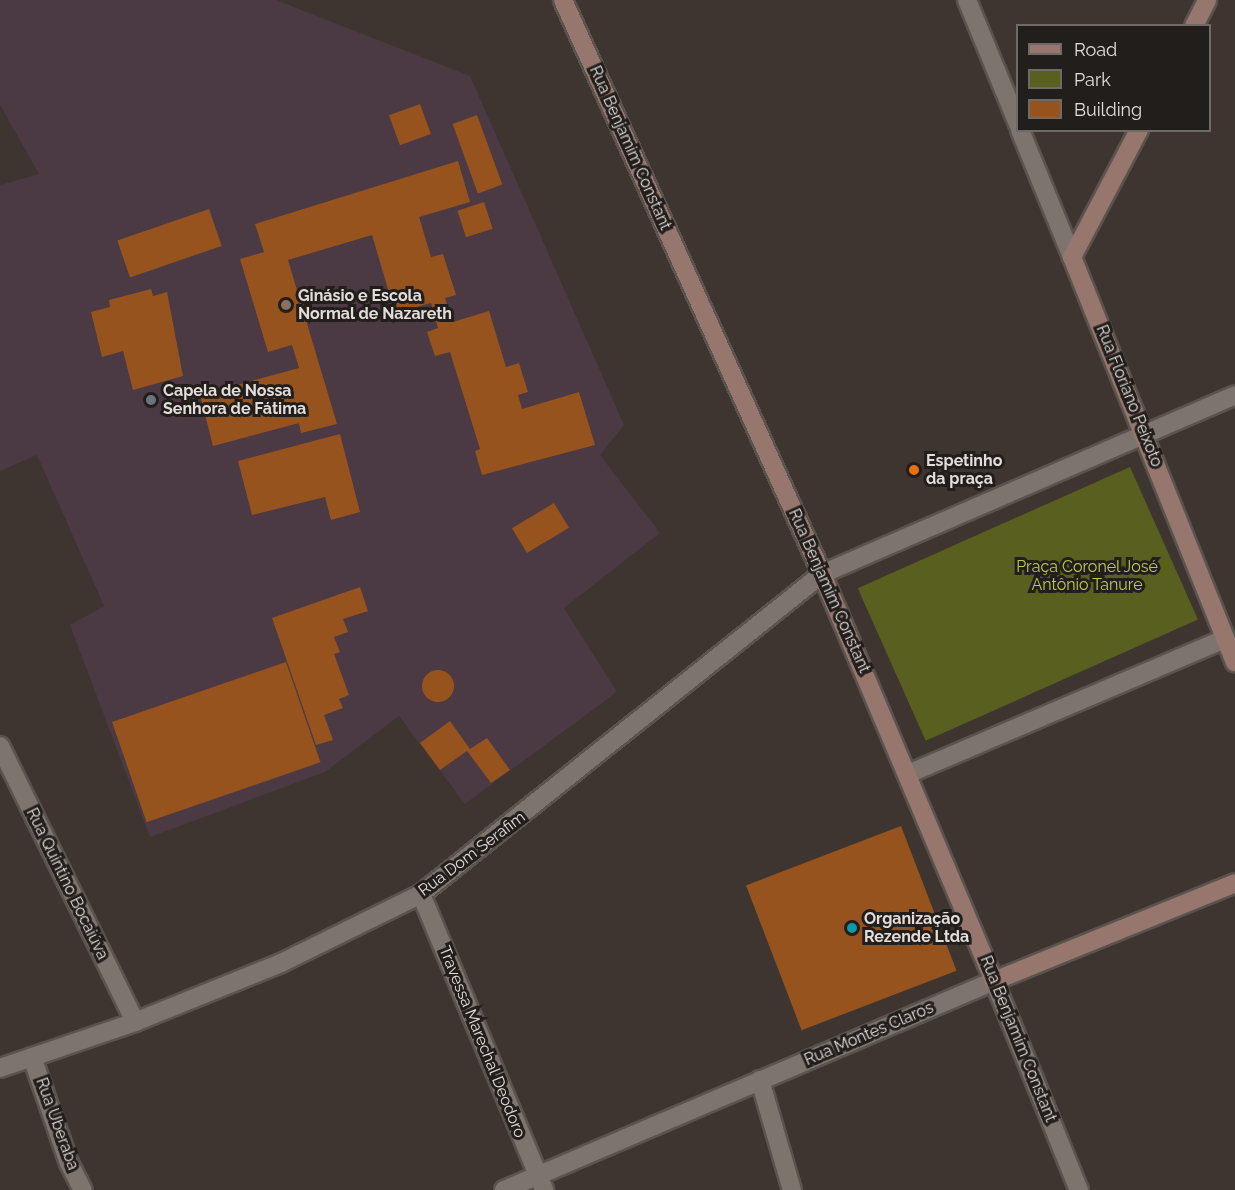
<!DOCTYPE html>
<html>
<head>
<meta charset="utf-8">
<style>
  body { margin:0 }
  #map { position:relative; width:1235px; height:1190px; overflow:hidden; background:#3e3530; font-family:Raleway,sans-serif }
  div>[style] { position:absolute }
  .education>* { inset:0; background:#4b3943 }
  .green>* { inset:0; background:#585f1f; transform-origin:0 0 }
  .building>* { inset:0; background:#97531e; transform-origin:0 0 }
  .round { border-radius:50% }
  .roads { filter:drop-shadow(2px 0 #5a534e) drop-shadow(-2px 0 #5a534e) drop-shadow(0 2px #5a534e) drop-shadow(0 -2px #5a534e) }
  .street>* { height:18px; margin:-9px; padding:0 9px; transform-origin:9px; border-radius:9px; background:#7d746e }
  .secondary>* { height:18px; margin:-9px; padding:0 9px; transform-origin:9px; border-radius:9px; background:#96766d }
  .dots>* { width:16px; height:16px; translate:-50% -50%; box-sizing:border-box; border:3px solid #221e1b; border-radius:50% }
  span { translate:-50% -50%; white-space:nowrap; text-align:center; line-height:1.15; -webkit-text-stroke:6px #221e1b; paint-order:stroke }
  .street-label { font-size:16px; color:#e2ddd9 }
  .poi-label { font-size:16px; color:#e2ddd9; font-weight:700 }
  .left { translate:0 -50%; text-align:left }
  .park-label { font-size:16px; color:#bbc853 }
  .legend { position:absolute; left:1016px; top:24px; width:195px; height:108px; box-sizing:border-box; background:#221e1b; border:2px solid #6f6a67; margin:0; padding:8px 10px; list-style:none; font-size:18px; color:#e2ddd9 }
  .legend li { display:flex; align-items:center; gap:12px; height:30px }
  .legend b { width:30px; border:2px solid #6f6a67 }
</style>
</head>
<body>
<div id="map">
  <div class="education">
    <div style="clip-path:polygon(0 0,276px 0,470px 76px,624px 425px,600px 455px,660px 533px,564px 608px,617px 692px,465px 804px,399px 716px,325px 772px,150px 837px,70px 625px,104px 606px,37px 455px,0 471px,0 185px,39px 174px,0 105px)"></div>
  </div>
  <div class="green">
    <div style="left:1130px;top:467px;width:167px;height:298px;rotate:66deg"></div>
  </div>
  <div class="building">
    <div style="left:420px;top:104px;width:32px;height:33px;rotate:70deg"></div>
    <div style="left:477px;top:115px;width:74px;height:26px;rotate:70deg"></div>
    <div style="clip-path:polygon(458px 161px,470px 202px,419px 217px,431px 257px,443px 254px,456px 295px,445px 298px,453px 322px,489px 311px,506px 367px,519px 363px,528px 392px,518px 395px,522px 409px,579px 392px,595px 445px,482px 475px,475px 451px,480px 449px,450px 352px,435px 356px,427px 332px,438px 328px,431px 303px,395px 313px,372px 235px,288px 260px,337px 424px,301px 433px,299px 423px,213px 446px,200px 395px,299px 368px,292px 345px,268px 352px,240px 259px,264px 252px,255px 224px)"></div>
    <div style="left:484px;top:202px;width:28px;height:28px;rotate:72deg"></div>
    <div style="left:209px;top:209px;width:39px;height:97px;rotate:71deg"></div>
    <div style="clip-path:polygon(151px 289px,153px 296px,167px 292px,183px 376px,133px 390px,123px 351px,102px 357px,91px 312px,110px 307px,109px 300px)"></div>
    <div style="clip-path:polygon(340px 434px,360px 512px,331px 520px,325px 497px,252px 515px,238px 461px)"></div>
    <div style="left:554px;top:503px;width:29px;height:49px;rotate:59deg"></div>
    <div style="clip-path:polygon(360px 587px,368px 611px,343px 619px,348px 632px,334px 637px,340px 652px,334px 654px,349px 695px,339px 699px,343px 708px,324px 715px,333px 740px,316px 745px,272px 618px)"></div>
    <div style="left:286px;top:662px;width:106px;height:184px;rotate:71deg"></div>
    <div class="round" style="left:422px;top:670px;width:32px;height:32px"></div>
    <div style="clip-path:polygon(450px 721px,470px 749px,487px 738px,510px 770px,491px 783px,467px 751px,440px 770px,420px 743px)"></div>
    <div style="left:901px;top:826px;width:155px;height:166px;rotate:69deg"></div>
  </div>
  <div class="roads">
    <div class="street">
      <div style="left:967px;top:0;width:134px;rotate:67.6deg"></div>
      <div style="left:1020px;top:130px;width:137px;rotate:67.7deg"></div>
      <div style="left:0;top:746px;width:307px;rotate:63.9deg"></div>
      <div style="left:908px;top:774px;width:345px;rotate:-23.1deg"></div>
      <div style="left:421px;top:894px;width:321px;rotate:67.4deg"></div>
      <div style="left:32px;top:1057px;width:112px;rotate:70.8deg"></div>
      <div style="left:69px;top:1163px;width:30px;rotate:63deg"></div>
      <div style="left:0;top:1068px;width:143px;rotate:-18.8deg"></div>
      <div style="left:135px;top:1022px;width:157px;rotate:-22deg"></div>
      <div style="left:281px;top:963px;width:156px;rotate:-26.2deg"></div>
      <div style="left:421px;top:894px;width:513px;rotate:-38.59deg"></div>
      <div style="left:822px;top:574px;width:450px;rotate:-23.4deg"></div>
      <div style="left:760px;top:1080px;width:115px;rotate:73.8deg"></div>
      <div style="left:504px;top:1190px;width:533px;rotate:-23.1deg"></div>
      <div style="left:994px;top:981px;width:226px;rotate:67.9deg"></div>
    </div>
    <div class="secondary">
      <div style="left:563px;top:0;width:630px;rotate:65.71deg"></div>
      <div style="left:822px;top:574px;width:442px;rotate:67.1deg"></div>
      <div style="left:994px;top:981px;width:260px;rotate:-22.1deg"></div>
      <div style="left:1194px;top:26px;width:29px;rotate:-63deg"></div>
      <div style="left:1139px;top:130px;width:144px;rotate:117.8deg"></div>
      <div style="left:1072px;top:257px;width:437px;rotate:68.1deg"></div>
    </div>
  </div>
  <div class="dots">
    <div style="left:286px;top:305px;background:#8d6e63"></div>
    <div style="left:151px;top:400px;background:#6b7280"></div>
    <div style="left:914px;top:470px;background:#e8710a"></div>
    <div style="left:852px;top:928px;background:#0f9aa8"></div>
  </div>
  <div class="street-label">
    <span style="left:630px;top:148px;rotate:66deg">Rua Benjamim Constant</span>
    <span style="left:1129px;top:396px;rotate:68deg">Rua Floriano Peixoto</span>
    <span style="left:829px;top:591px;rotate:66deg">Rua Benjamim Constant</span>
    <span style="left:472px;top:854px;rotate:-37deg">Rua Dom Serafim</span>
    <span style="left:67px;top:884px;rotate:64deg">Rua Quintino Bocaiúva</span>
    <span style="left:869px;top:1034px;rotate:-23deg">Rua Montes Claros</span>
    <span style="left:1018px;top:1039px;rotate:68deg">Rua Benjamim Constant</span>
    <span style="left:482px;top:1042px;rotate:68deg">Travessa Marechal Deodoro</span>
    <span style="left:57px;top:1124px;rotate:70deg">Rua Uberaba</span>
  </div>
  <div class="poi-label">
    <span class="left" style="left:298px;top:305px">Ginásio e Escola<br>Normal de Nazareth</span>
    <span class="left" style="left:163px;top:400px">Capela de Nossa<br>Senhora de Fátima</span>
    <span class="left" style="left:926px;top:470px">Espetinho<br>da praça</span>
    <span class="left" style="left:864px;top:928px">Organização<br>Rezende Ltda</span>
  </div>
  <div class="park-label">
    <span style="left:1087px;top:576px">Praça Coronel José<br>Antônio Tanure</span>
  </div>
  <ul class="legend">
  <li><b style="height:8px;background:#96766d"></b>Road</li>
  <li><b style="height:16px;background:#585f1f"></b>Park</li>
  <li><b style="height:16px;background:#97531e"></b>Building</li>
  </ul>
</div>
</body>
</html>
